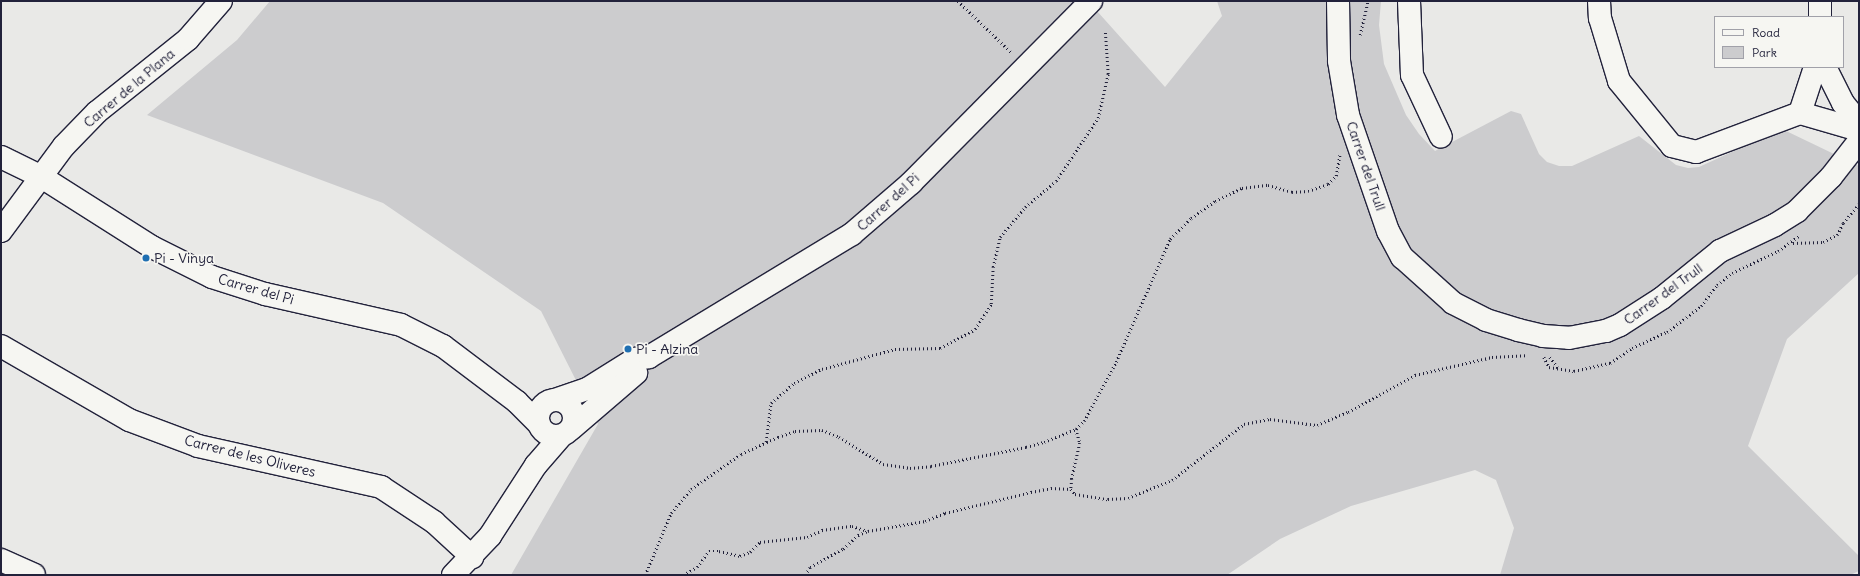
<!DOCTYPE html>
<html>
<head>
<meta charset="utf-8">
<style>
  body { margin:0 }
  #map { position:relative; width:1860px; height:576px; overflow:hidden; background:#e9e9e7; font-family:Delius,sans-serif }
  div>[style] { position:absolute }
  .green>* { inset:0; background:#ccccce }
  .path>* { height:2.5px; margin-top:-1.25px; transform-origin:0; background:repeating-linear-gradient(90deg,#22223b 0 1px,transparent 0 4px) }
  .roads { filter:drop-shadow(1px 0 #22223b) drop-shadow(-1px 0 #22223b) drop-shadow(0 1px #22223b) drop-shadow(0 -1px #22223b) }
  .minor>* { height:22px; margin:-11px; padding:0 11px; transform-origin:11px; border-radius:11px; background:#f6f6f2 }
  .minor>.ring { margin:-11px; padding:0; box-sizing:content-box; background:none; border:22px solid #f6f6f2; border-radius:50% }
  .dots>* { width:11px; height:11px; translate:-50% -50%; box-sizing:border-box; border:2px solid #f6f6f2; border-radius:50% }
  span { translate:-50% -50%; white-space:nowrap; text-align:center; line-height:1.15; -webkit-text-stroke:3.5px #f6f6f2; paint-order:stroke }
  .street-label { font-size:14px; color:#22223b }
  .poi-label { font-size:14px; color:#22223b }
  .left { translate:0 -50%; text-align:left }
  .frame { position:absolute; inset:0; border:2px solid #22223b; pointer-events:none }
  .legend { position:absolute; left:1714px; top:16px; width:130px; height:52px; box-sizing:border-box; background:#f6f6f2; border:1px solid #a1a1a9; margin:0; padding:5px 7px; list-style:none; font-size:12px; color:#22223b }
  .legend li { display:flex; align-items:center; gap:8px; height:20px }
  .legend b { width:20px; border:1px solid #a1a1a9 }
</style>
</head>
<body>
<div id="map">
  <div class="green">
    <div style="clip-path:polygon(270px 1px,1088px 1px,1165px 87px,1222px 16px,1217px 1px,1381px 1px,1379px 25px,1384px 64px,1406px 115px,1419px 134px,1435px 151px,1511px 111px,1521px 114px,1539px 154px,1547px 162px,1559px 166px,1572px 166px,1639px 136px,1676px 165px,1688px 168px,1699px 167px,1782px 129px,1859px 166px,1859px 273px,1787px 339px,1748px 446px,1859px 556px,1859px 571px,1850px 575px,1500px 575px,1514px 528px,1496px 480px,1475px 470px,1351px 506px,1280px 539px,1227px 575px,511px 575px,598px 424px,541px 311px,383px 203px,147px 115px,237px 40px)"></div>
  </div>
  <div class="path">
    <div style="left:958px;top:1px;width:75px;rotate:43.9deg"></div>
    <div style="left:1360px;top:35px;width:35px;rotate:-77deg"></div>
    <div style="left:1793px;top:243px;width:30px;rotate:-2deg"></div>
    <div style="left:1823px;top:242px;width:16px;rotate:-27deg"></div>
    <div style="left:1837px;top:235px;width:13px;rotate:-63deg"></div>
    <div style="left:1843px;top:223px;width:25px;rotate:-50deg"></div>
    <div style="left:1544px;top:357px;width:11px;rotate:63deg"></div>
    <div style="left:1549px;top:367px;width:25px;rotate:9deg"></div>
    <div style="left:1574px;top:371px;width:37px;rotate:-13deg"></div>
    <div style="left:1610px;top:363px;width:27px;rotate:-34deg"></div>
    <div style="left:1632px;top:348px;width:38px;rotate:-25deg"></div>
    <div style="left:1667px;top:332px;width:43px;rotate:-37.4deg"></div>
    <div style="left:1701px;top:306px;width:26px;rotate:-53deg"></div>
    <div style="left:1717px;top:285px;width:19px;rotate:-39deg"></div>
    <div style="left:1732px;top:273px;width:51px;rotate:-25.6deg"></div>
    <div style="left:1778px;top:251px;width:27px;rotate:-36deg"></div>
    <div style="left:1550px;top:357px;width:14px;rotate:54deg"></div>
    <div style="left:1076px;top:429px;width:15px;rotate:74deg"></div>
    <div style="left:1080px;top:443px;width:37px;rotate:103deg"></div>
    <div style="left:1072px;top:479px;width:10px;rotate:96deg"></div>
    <div style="left:1071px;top:489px;width:6px;rotate:51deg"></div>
    <div style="left:1075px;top:494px;width:33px;rotate:9deg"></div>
    <div style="left:1108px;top:499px;width:20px;rotate:-3deg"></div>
    <div style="left:1128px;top:498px;width:48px;rotate:-22.2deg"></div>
    <div style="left:1172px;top:480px;width:91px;rotate:-37.9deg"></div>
    <div style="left:1244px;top:424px;width:26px;rotate:-11deg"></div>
    <div style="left:1270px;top:419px;width:47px;rotate:7.3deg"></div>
    <div style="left:1317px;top:425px;width:34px;rotate:-23deg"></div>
    <div style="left:1348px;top:412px;width:77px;rotate:-28.9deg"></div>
    <div style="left:1415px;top:375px;width:79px;rotate:-13.2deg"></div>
    <div style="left:1492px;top:357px;width:35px;rotate:-3deg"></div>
    <div style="left:766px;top:442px;width:39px;rotate:-83deg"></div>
    <div style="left:771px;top:403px;width:30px;rotate:-41deg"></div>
    <div style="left:794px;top:383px;width:31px;rotate:-27deg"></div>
    <div style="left:822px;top:369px;width:76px;rotate:-15.3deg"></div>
    <div style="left:895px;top:349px;width:45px;rotate:-1.3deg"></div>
    <div style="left:940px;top:348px;width:40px;rotate:-28deg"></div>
    <div style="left:975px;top:329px;width:30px;rotate:-57deg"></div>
    <div style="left:991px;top:304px;width:37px;rotate:-87deg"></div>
    <div style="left:993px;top:267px;width:31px;rotate:-77deg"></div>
    <div style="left:1000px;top:237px;width:39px;rotate:-50deg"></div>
    <div style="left:1025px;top:207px;width:40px;rotate:-40deg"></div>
    <div style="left:1056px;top:181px;width:76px;rotate:-56.3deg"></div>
    <div style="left:1098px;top:118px;width:45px;rotate:-77.2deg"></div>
    <div style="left:1108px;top:74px;width:44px;rotate:-93.9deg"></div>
    <div style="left:645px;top:575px;width:67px;rotate:-67.2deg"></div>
    <div style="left:671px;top:513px;width:31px;rotate:-50deg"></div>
    <div style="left:691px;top:489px;width:61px;rotate:-35deg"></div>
    <div style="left:741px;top:454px;width:41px;rotate:-24.7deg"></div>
    <div style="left:778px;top:437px;width:18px;rotate:-19deg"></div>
    <div style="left:795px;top:431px;width:27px;rotate:-2deg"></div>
    <div style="left:822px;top:430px;width:18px;rotate:22deg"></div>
    <div style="left:839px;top:437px;width:52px;rotate:31.5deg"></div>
    <div style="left:883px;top:464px;width:27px;rotate:8deg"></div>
    <div style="left:910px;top:468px;width:21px;rotate:-5deg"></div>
    <div style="left:931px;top:466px;width:97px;rotate:-11.3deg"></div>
    <div style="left:1026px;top:447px;width:19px;rotate:-16deg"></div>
    <div style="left:1044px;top:442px;width:35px;rotate:-22deg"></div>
    <div style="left:1076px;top:429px;width:11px;rotate:-45deg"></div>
    <div style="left:1084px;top:421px;width:67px;rotate:-61.5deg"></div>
    <div style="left:1116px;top:362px;width:134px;rotate:-66.3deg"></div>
    <div style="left:1170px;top:239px;width:30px;rotate:-45deg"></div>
    <div style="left:1191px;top:218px;width:29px;rotate:-35deg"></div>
    <div style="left:1215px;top:201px;width:30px;rotate:-26deg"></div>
    <div style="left:1242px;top:188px;width:26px;rotate:-7deg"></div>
    <div style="left:1268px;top:185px;width:25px;rotate:16deg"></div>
    <div style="left:1292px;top:192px;width:16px;rotate:-4deg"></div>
    <div style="left:1308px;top:191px;width:21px;rotate:-19deg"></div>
    <div style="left:1328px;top:184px;width:11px;rotate:-45deg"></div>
    <div style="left:1336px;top:176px;width:22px;rotate:-80deg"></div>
    <div style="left:683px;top:575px;width:16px;rotate:-30deg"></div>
    <div style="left:697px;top:567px;width:20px;rotate:-53deg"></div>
    <div style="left:709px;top:551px;width:10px"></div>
    <div style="left:719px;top:551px;width:22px;rotate:13deg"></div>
    <div style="left:740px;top:556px;width:11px;rotate:-22deg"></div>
    <div style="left:750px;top:552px;width:14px;rotate:-45deg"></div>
    <div style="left:760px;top:542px;width:47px;rotate:-6.1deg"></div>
    <div style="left:807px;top:537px;width:17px;rotate:-25deg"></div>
    <div style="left:822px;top:530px;width:30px;rotate:-8deg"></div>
    <div style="left:852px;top:526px;width:16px;rotate:18deg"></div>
    <div style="left:805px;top:575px;width:9px;rotate:-58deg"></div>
    <div style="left:810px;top:567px;width:38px;rotate:-29deg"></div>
    <div style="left:843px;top:549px;width:21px;rotate:-43deg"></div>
    <div style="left:858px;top:535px;width:11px;rotate:-22deg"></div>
    <div style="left:868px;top:531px;width:58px;rotate:-10deg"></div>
    <div style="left:925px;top:521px;width:22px;rotate:-22deg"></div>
    <div style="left:945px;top:513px;width:89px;rotate:-13.7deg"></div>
    <div style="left:1031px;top:492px;width:20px;rotate:-11deg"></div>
    <div style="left:1051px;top:488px;width:20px;rotate:3deg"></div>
  </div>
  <div class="roads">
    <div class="minor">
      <div style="left:1338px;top:1px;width:60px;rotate:89deg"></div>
      <div style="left:1339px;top:61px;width:55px;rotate:80.5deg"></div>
      <div style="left:1348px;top:115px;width:123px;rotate:71deg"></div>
      <div style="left:1388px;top:231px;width:30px;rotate:62deg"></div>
      <div style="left:1402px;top:257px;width:69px;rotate:42deg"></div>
      <div style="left:1453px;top:303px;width:37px;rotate:27deg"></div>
      <div style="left:1486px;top:320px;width:34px;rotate:17deg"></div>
      <div style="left:1518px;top:330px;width:26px;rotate:13deg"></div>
      <div style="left:1543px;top:336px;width:26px;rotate:4deg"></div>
      <div style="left:1569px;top:338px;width:38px;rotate:-11deg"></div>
      <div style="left:1606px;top:331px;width:15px;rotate:-23deg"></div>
      <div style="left:1620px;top:325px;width:50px;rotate:-32.7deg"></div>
      <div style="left:1662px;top:298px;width:75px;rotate:-39deg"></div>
      <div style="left:1720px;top:251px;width:61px;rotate:-25.3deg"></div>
      <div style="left:1775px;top:225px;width:26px;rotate:-32deg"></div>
      <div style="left:1797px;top:211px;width:48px;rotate:-45deg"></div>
      <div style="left:1831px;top:177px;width:46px;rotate:-52.1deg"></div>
      <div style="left:1409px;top:1px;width:74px;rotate:87.7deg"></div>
      <div style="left:1412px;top:75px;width:68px;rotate:64.9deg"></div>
      <div style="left:1599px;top:1px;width:17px;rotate:87deg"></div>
      <div style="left:1600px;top:18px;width:66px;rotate:73.2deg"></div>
      <div style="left:1619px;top:81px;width:84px;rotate:50.8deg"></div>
      <div style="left:1672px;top:146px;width:25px;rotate:14deg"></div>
      <div style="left:1696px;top:152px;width:111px;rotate:-20.6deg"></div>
      <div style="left:1800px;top:113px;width:61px;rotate:16.1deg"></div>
      <div style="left:1820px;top:17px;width:16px;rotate:-90deg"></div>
      <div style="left:1825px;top:67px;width:40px;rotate:63.4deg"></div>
      <div style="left:1843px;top:103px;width:26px;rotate:51deg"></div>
      <div style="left:1800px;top:113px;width:48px;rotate:-71.9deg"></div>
      <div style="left:1px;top:157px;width:43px;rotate:26deg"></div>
      <div style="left:40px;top:176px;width:133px;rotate:32.4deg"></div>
      <div style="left:152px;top:247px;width:67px;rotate:26.6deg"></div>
      <div style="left:212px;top:277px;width:56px;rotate:17.8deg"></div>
      <div style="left:265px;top:294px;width:139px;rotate:12.8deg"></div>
      <div style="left:401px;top:325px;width:47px;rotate:26.6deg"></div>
      <div style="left:443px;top:346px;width:93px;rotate:37.1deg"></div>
      <div style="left:517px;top:402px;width:31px;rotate:45deg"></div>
      <div style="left:1px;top:231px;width:106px;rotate:-53.5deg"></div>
      <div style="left:64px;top:146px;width:47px;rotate:-45.9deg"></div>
      <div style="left:97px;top:112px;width:117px;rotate:-38.7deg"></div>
      <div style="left:188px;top:39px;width:50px;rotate:-49deg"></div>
      <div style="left:1px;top:346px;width:148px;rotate:30deg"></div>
      <div style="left:129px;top:420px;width:74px;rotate:20.6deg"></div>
      <div style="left:198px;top:446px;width:188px;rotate:12.6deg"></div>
      <div style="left:381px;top:487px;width:64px;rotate:33.4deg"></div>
      <div style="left:434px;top:522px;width:52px;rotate:42.6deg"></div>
      <div class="ring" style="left:538px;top:400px;width:14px;height:14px"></div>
      <div style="left:555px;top:400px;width:34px;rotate:-19deg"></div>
      <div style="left:587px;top:389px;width:57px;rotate:-32deg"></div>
      <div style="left:635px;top:359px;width:14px;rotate:-8deg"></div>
      <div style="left:649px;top:357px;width:237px;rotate:-31.2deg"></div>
      <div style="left:852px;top:234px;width:78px;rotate:-40.8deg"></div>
      <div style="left:911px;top:183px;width:256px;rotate:-45.3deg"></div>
      <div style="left:571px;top:429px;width:86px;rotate:-40.7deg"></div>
      <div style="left:1px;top:560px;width:36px;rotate:24deg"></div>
      <div style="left:453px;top:575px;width:54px;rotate:-46.5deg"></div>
      <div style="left:490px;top:536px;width:85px;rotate:-57.1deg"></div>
      <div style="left:536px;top:465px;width:38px;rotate:-49deg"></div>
    </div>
  </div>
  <div class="dots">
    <div style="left:146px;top:258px;background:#1f6fb2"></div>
    <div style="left:628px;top:349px;background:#1f6fb2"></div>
  </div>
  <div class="street-label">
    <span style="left:129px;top:88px;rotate:-40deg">Carrer de la Plana</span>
    <span style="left:1366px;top:166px;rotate:71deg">Carrer del Trull</span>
    <span style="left:888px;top:202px;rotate:-42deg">Carrer del Pi</span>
    <span style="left:256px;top:289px;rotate:16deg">Carrer del Pi</span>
    <span style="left:1663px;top:294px;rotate:-36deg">Carrer del Trull</span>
    <span style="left:250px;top:456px;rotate:14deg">Carrer de les Oliveres</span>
  </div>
  <div class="poi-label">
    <span class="left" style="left:154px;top:258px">Pi - Vinya</span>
    <span class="left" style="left:636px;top:349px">Pi - Alzina</span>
  </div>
  <div class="frame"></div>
  <ul class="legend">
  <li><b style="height:5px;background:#f6f6f2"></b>Road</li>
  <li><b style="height:11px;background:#ccccce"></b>Park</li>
  </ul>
</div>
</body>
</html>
